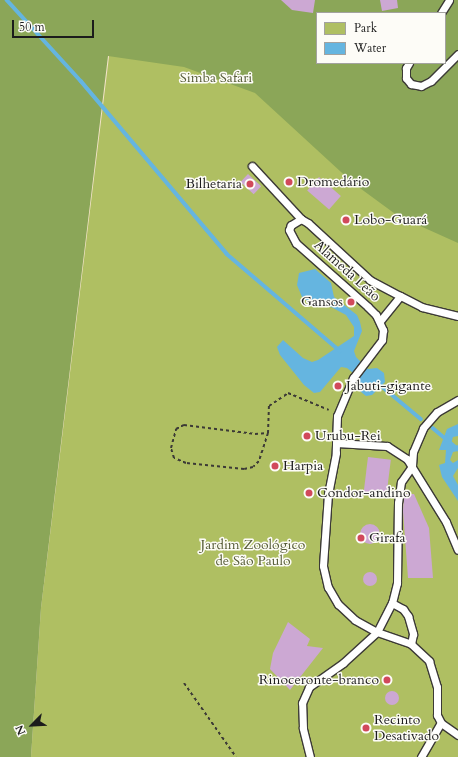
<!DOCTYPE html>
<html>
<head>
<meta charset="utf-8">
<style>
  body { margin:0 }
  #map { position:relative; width:458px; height:757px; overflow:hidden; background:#f3e3c9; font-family:Cardo,serif }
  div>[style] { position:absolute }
  .green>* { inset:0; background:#afbf62 }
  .forest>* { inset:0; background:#8ba658 }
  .water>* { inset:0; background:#65b5e0 }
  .stream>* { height:3.5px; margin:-1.75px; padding:0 1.75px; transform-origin:1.75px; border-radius:1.75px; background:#65b5e0 }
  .building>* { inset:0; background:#cca8d3; transform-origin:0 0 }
  .round { border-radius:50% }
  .path>* { height:2px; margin-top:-1px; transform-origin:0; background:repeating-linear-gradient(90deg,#3c3a36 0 3px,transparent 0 6px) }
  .roads { filter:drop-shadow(1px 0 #3c3a36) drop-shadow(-1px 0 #3c3a36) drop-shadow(0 1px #3c3a36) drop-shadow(0 -1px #3c3a36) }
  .lane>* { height:7px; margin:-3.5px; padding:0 3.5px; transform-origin:3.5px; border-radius:3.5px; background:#fff }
  .dots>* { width:11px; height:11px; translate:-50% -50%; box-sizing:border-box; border:2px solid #fdfcf7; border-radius:50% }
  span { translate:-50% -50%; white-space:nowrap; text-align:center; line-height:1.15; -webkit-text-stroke:3px #fdfcf7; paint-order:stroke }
  .park-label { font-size:14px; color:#575d38 }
  .poi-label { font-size:14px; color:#1c1c1c }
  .left { translate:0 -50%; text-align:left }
  .right { translate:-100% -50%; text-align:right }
  .street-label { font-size:14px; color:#1c1c1c }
  .legend { position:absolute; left:316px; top:12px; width:130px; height:52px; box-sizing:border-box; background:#fdfcf7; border:1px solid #a3a29f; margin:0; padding:5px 7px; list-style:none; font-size:12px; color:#1c1c1c }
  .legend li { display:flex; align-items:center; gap:8px; height:20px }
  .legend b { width:20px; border:1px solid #a3a29f }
  .north { position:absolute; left:12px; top:705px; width:40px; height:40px; -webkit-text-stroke:3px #fdfcf7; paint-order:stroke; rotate:246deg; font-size:11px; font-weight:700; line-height:16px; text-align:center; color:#1c1c1c }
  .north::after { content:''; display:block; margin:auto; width:14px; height:18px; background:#1c1c1c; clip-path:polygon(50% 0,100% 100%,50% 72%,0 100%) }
  .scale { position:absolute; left:12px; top:20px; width:82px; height:18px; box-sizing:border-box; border:2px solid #1c1c1c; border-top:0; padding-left:5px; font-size:12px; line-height:14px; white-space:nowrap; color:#1c1c1c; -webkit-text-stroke:3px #fdfcf7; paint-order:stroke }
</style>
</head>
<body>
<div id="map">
  <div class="green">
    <div style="clip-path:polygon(evenodd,116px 0,458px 0,458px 757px,31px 757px,41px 608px,116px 0,317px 13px,445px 13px,445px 63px,317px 63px,317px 13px)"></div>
  </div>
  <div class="forest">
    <div style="clip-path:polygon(evenodd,0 0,458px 0,458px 243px,398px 216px,353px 183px,255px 93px,184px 67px,108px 56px,41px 608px,31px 757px,0 757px,0 0,317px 13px,445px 13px,445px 63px,317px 63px,317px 13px)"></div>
  </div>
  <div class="water">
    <div style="clip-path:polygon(315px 269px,331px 283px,334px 297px,357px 315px,360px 322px,362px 331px,354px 351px,356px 357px,368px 369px,377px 368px,384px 373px,385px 382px,372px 395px,366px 396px,361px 392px,357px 386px,359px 378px,347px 368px,341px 367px,320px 392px,314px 393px,304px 385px,280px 355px,277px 347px,283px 340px,303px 358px,312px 362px,318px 360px,354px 336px,354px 327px,346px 315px,331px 307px,310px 303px,302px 297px,297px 285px,299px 273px)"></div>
    <div style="clip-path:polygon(458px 424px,458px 436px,453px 437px,451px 444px,453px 447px,458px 445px,458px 451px,453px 452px,450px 460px,453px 463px,458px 460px,458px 468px,453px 476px,458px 485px,458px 501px,442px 477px,439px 465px,445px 463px,446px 450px,439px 450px,447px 429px)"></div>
  </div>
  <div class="stream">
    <div style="left:7px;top:0;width:110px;rotate:47.6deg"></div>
    <div style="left:81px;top:81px;width:226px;rotate:49.8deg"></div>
    <div style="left:227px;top:254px;width:149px;rotate:40.6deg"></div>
    <div style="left:378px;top:383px;width:56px;rotate:39.9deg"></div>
    <div style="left:433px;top:428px;width:33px;rotate:40deg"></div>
  </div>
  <div class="building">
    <div style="clip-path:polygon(281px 0,315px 0,313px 13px,292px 10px)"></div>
    <div style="clip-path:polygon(380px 0,397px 0,398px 8px,382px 11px)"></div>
    <div style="left:248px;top:174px;width:18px;height:11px;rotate:43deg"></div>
    <div style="left:319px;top:177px;width:29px;height:18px;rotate:41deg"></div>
    <div style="left:368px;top:457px;width:23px;height:36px;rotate:7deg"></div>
    <div style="clip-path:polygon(404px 494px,414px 494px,429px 528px,433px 578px,408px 578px,403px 511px)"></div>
    <div class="round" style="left:360px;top:524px;width:20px;height:20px"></div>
    <div class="round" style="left:363px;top:572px;width:14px;height:14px"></div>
    <div style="clip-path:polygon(288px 622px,310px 639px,307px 646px,323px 648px,290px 690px,270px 669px,273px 653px)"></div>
    <div class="round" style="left:385px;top:691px;width:14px;height:14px"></div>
  </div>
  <div class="path">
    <div style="left:268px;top:433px;width:29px;rotate:108deg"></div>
    <div style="left:259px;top:461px;width:8px;rotate:135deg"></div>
    <div style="left:253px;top:467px;width:9px;rotate:167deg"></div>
    <div style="left:244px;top:469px;width:58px;rotate:-174.1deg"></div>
    <div style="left:186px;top:463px;width:13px;rotate:-157deg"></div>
    <div style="left:174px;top:458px;width:10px;rotate:-107deg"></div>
    <div style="left:171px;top:448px;width:20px;rotate:-75deg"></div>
    <div style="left:176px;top:429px;width:9px;rotate:-27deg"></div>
    <div style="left:184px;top:425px;width:72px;rotate:7.2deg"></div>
    <div style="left:255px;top:434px;width:13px;rotate:-4deg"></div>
    <div style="left:268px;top:433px;width:27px;rotate:-88deg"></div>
    <div style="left:269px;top:406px;width:23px;rotate:-34deg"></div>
    <div style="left:288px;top:393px;width:44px;rotate:22.5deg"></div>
    <div style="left:184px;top:683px;width:90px;rotate:54.9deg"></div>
  </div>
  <div class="roads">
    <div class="lane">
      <div style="left:441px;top:13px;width:15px;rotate:-58deg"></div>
      <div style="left:409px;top:63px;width:6px;rotate:121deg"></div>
      <div style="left:406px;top:68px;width:10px;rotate:90deg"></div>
      <div style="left:406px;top:78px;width:8px;rotate:50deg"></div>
      <div style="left:411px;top:84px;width:10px;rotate:11deg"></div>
      <div style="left:421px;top:86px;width:11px;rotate:-27deg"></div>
      <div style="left:431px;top:81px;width:38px;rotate:-45deg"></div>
      <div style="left:252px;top:166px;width:72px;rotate:47.2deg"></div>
      <div style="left:458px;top:316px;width:37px;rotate:-166deg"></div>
      <div style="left:422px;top:307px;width:25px;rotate:-153deg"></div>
      <div style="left:400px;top:296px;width:34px;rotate:-152deg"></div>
      <div style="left:370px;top:280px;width:84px;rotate:-137.4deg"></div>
      <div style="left:308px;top:223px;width:8px;rotate:-150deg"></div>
      <div style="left:301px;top:219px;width:12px;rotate:149deg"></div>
      <div style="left:291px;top:225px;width:5px;rotate:112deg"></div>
      <div style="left:289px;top:230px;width:15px;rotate:62deg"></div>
      <div style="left:296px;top:243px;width:96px;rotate:41.6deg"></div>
      <div style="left:368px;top:307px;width:11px;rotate:45deg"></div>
      <div style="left:376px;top:315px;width:17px;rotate:65deg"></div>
      <div style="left:383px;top:330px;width:10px;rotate:96deg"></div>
      <div style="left:382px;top:340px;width:48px;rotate:127.3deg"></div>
      <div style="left:353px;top:378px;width:41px;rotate:112.8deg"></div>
      <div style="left:337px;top:416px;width:37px;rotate:92deg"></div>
      <div style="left:336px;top:453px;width:42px;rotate:101deg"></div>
      <div style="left:328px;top:494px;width:72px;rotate:94deg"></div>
      <div style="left:323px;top:566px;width:22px;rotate:77deg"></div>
      <div style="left:328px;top:587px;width:20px;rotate:60deg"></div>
      <div style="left:338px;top:604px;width:23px;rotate:43deg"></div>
      <div style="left:355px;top:620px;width:25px;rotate:29deg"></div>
      <div style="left:377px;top:632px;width:33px;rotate:-63deg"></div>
      <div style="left:392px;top:603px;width:21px;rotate:-76deg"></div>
      <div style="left:397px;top:583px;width:80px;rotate:-89.3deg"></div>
      <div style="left:398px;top:503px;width:21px;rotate:-82deg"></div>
      <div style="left:401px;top:482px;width:19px;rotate:-55deg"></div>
      <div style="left:412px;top:466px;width:14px;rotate:-86deg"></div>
      <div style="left:413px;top:452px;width:26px;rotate:-67deg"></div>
      <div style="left:423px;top:428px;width:21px;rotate:-49deg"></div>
      <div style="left:437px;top:412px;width:24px;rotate:-30deg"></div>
      <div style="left:380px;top:321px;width:32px;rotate:-51deg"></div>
      <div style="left:336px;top:443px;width:51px;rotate:3.4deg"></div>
      <div style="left:387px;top:446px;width:24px;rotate:33deg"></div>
      <div style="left:407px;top:459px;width:74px;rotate:58.2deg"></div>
      <div style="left:446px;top:522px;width:30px;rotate:67deg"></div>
      <div style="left:392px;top:603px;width:13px;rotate:29deg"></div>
      <div style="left:403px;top:609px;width:9px;rotate:54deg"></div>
      <div style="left:408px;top:616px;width:19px;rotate:74deg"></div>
      <div style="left:413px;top:634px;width:10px;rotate:101deg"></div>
      <div style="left:310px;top:757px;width:30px;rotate:-104deg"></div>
      <div style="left:303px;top:728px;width:25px;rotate:-92deg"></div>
      <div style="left:302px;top:703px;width:17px;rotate:-66deg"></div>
      <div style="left:309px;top:687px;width:42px;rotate:-35.2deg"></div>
      <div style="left:343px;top:663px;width:46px;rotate:-42.4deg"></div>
      <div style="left:377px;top:632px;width:36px;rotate:19deg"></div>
      <div style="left:411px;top:644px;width:25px;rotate:43deg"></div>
      <div style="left:429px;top:661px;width:27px;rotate:73deg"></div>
      <div style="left:437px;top:687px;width:28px;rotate:90deg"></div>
      <div style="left:437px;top:715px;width:9px;rotate:63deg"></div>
      <div style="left:441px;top:723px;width:21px;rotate:35deg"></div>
      <div style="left:421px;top:757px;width:39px;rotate:-60deg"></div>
    </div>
  </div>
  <div class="dots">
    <div style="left:289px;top:182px;background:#d1495b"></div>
    <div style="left:250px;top:184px;background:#d1495b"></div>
    <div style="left:346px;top:220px;background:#d1495b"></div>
    <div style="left:351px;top:302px;background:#d1495b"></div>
    <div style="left:338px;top:386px;background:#d1495b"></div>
    <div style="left:307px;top:436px;background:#d1495b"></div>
    <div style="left:275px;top:466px;background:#d1495b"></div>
    <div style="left:309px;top:493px;background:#d1495b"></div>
    <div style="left:361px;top:538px;background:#d1495b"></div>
    <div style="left:387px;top:680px;background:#d1495b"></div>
    <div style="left:366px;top:728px;background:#d1495b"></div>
  </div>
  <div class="park-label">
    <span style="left:216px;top:78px">Simba Safari</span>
    <span style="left:253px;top:553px">Jardim Zoológico<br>de São Paulo</span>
  </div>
  <div class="poi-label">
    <span class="left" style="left:297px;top:182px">Dromedário</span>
    <span class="right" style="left:242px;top:184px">Bilhetaria</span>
    <span class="left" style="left:354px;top:220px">Lobo-Guará</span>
    <span class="right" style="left:343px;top:302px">Gansos</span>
    <span class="left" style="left:346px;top:386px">Jabuti-gigante</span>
    <span class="left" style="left:315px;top:436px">Urubu-Rei</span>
    <span class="left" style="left:283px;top:466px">Harpia</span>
    <span class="left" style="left:317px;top:493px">Condor-andino</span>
    <span class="left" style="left:369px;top:538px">Girafa</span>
    <span class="right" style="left:379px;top:680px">Rinoceronte-branco</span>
    <span class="left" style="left:374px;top:728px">Recinto<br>Desativado</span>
  </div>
  <div class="street-label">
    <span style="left:347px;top:271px;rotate:42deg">Alameda Leão</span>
  </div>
  <ul class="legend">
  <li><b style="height:11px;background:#afbf62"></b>Park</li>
  <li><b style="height:11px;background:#65b5e0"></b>Water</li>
  </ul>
  <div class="north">N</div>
  <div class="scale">50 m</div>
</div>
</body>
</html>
